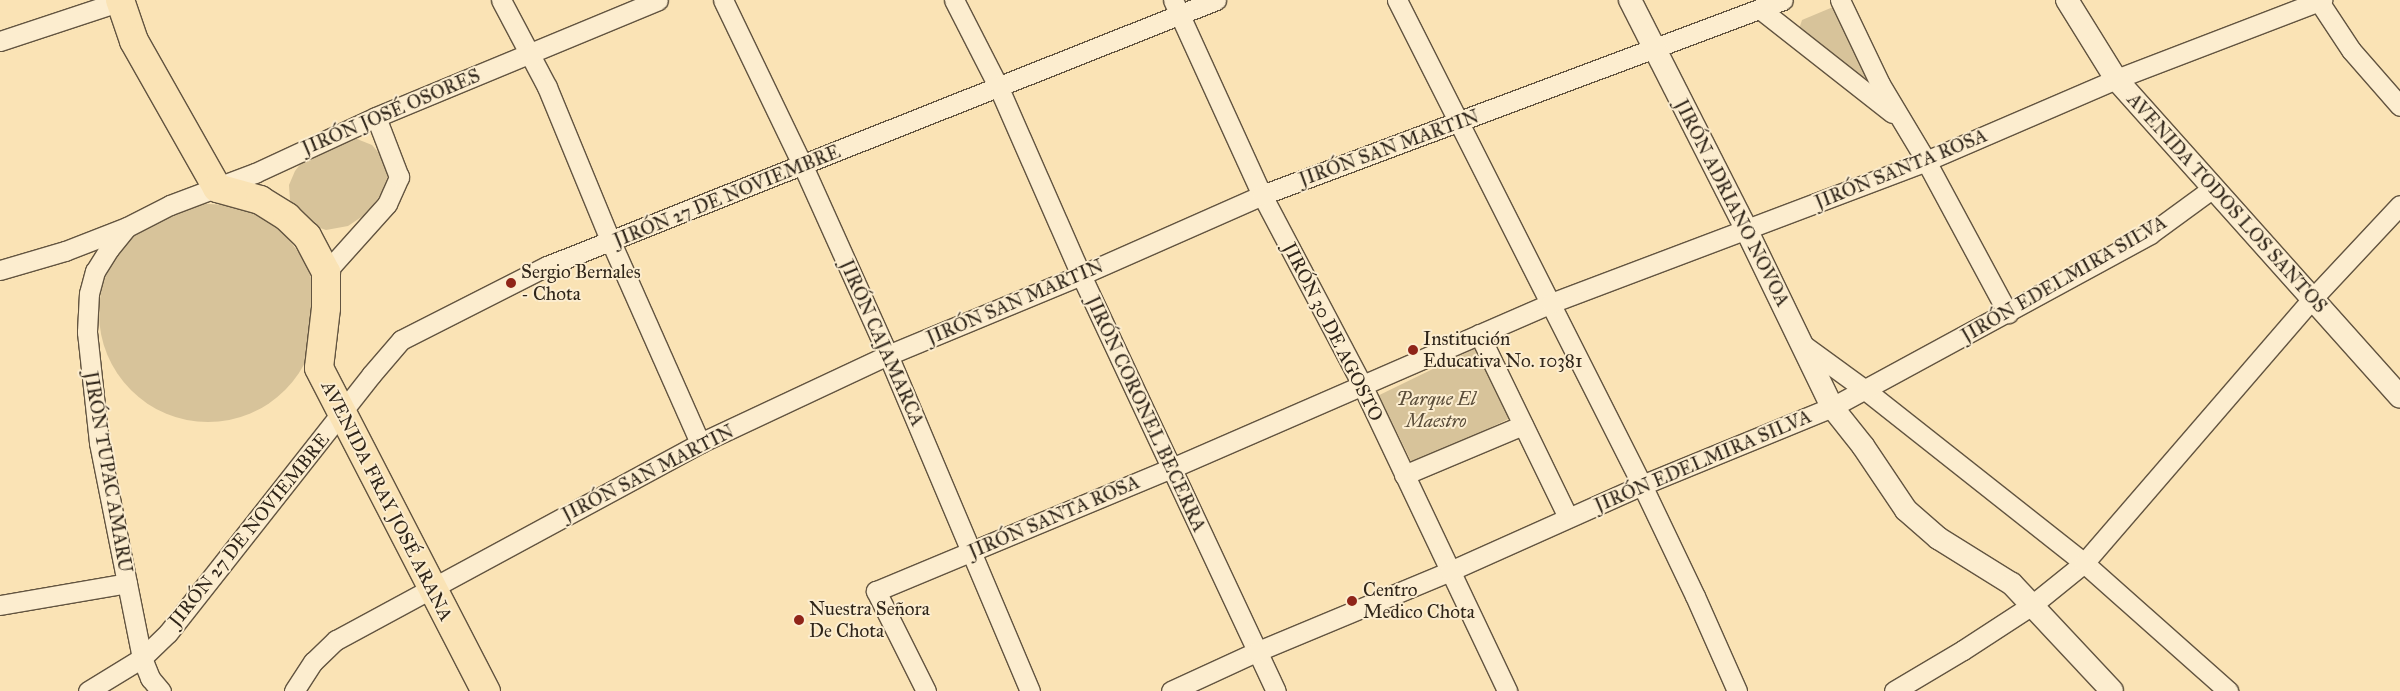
<!DOCTYPE html>
<html>
<head>
<meta charset="utf-8">
<style>
  body { margin:0 }
  #map { position:relative; width:2400px; height:691px; overflow:hidden; background:#fae3b5; font-family:"IM FELL Great Primer",serif }
  div>[style] { position:absolute }
  .green>* { inset:0; background:#d7c39a; transform-origin:0 0 }
  .round { border-radius:50% }
  .roads { filter:drop-shadow(1px 0 #625440) drop-shadow(-1px 0 #625440) drop-shadow(0 1px #625440) drop-shadow(0 -1px #625440) }
  .minor>* { height:19px; margin:-9.5px; padding:0 9.5px; transform-origin:9.5px; border-radius:9.5px; background:#fcedcf }
  .tertiary>* { height:22px; margin:-11px; padding:0 11px; transform-origin:11px; border-radius:11px; background:#fcedcf }
  .primary>* { height:28px; margin:-14px; padding:0 14px; transform-origin:14px; border-radius:14px; background:#fae3b5 }
  .dots>* { width:14px; height:14px; translate:-50% -50%; box-sizing:border-box; border:2px solid #fcedcf; border-radius:50% }
  span { translate:-50% -50%; white-space:nowrap; text-align:center; line-height:1.15; -webkit-text-stroke:4px #fcedcf; paint-order:stroke }
  .street-label { font-size:19px; color:#2f2519 }
  .poi-label { font-size:19px; color:#2f2519 }
  .left { translate:0 -50%; text-align:left }
  .park-label { font-size:19px; color:#594c39; font-style:italic }
</style>
</head>
<body>
<div id="map">
  <div class="green">
    <div style="clip-path:polygon(1833px 7px,1870px 75px,1858px 80px,1799px 29px,1802px 20px)"></div>
    <div style="clip-path:polygon(357px 139px,372px 145px,384px 159px,388px 175px,382px 193px,366px 214px,348px 226px,326px 230px,309px 224px,296px 213px,290px 200px,289px 185px,295px 171px,306px 157px,342px 140px)"></div>
    <div class="round" style="left:99px;top:204px;width:218px;height:218px"></div>
    <div style="left:1476px;top:348px;width:78px;height:108px;rotate:64deg"></div>
  </div>
  <div class="roads">
    <div class="minor">
      <div style="left:501px;top:0;width:98px;rotate:62.1deg"></div>
      <div style="left:547px;top:87px;width:168px;rotate:67.6deg"></div>
      <div style="left:611px;top:242px;width:220px;rotate:66.1deg"></div>
      <div style="left:723px;top:0;width:184px;rotate:64.3deg"></div>
      <div style="left:803px;top:166px;width:207px;rotate:65.8deg"></div>
      <div style="left:888px;top:355px;width:365px;rotate:67.1deg"></div>
      <div style="left:954px;top:0;width:97px;rotate:62.9deg"></div>
      <div style="left:998px;top:86px;width:206px;rotate:66.3deg"></div>
      <div style="left:1081px;top:275px;width:459px;rotate:64.9deg"></div>
      <div style="left:1173px;top:0;width:214px;rotate:65.5deg"></div>
      <div style="left:1262px;top:195px;width:215px;rotate:62.2deg"></div>
      <div style="left:1362px;top:385px;width:339px;rotate:64.6deg"></div>
      <div style="left:1397px;top:0;width:543px;rotate:63.2deg"></div>
      <div style="left:1642px;top:485px;width:123px;rotate:64.5deg"></div>
      <div style="left:1695px;top:596px;width:104px;rotate:66.1deg"></div>
      <div style="left:1840px;top:0;width:93px;rotate:64.5deg"></div>
      <div style="left:1880px;top:84px;width:90px;rotate:59.1deg"></div>
      <div style="left:1926px;top:161px;width:173px;rotate:61.7deg"></div>
      <div style="left:2318px;top:0;width:60px;rotate:56.6deg"></div>
      <div style="left:2351px;top:50px;width:74px;rotate:48.8deg"></div>
      <div style="left:1760px;top:9px;width:168px;rotate:38.2deg"></div>
      <div style="left:0;top:41px;width:131px;rotate:-18.3deg"></div>
      <div style="left:126px;top:228px;width:27px;rotate:129deg"></div>
      <div style="left:109px;top:249px;width:26px;rotate:122deg"></div>
      <div style="left:95px;top:271px;width:23px;rotate:105deg"></div>
      <div style="left:89px;top:293px;width:39px;rotate:93deg"></div>
      <div style="left:87px;top:332px;width:112px;rotate:83.8deg"></div>
      <div style="left:99px;top:443px;width:219px;rotate:78.7deg"></div>
      <div style="left:142px;top:658px;width:22px;rotate:68deg"></div>
      <div style="left:150px;top:678px;width:17px;rotate:50deg"></div>
      <div style="left:0;top:270px;width:68px;rotate:-16.3deg"></div>
      <div style="left:65px;top:251px;width:66px;rotate:-21.2deg"></div>
      <div style="left:127px;top:227px;width:48px;rotate:-27.1deg"></div>
      <div style="left:170px;top:205px;width:91px;rotate:-20.6deg"></div>
      <div style="left:255px;top:173px;width:133px;rotate:-24.8deg"></div>
      <div style="left:376px;top:117px;width:305px;rotate:-22.5deg"></div>
      <div style="left:326px;top:272px;width:91px;rotate:-48.1deg"></div>
      <div style="left:387px;top:204px;width:30px;rotate:-66deg"></div>
      <div style="left:399px;top:177px;width:64px;rotate:-111deg"></div>
      <div style="left:1479px;top:334px;width:203px;rotate:64.1deg"></div>
      <div style="left:1802px;top:344px;width:77px;rotate:36deg"></div>
      <div style="left:1864px;top:389px;width:280px;rotate:38.3deg"></div>
      <div style="left:2084px;top:563px;width:193px;rotate:41.6deg"></div>
      <div style="left:1404px;top:475px;width:129px;rotate:-22.8deg"></div>
      <div style="left:0;top:605px;width:129px;rotate:-9.8deg"></div>
      <div style="left:88px;top:691px;width:63px;rotate:-31.4deg"></div>
      <div style="left:142px;top:658px;width:36px;rotate:-44deg"></div>
      <div style="left:168px;top:633px;width:328px;rotate:-51.8deg"></div>
      <div style="left:371px;top:375px;width:46px;rotate:-49.4deg"></div>
      <div style="left:401px;top:340px;width:164px;rotate:-26.9deg"></div>
      <div style="left:547px;top:266px;width:720px;rotate:-21.68deg"></div>
      <div style="left:294px;top:691px;width:35px;rotate:-57deg"></div>
      <div style="left:313px;top:662px;width:32px;rotate:-44deg"></div>
      <div style="left:336px;top:640px;width:414px;rotate:-28.4deg"></div>
      <div style="left:700px;top:443px;width:208px;rotate:-25.1deg"></div>
      <div style="left:888px;top:355px;width:209px;rotate:-22.5deg"></div>
      <div style="left:1081px;top:275px;width:198px;rotate:-23.8deg"></div>
      <div style="left:1262px;top:195px;width:556px;rotate:-20.52deg"></div>
      <div style="left:926px;top:691px;width:112px;rotate:-116.6deg"></div>
      <div style="left:876px;top:591px;width:321px;rotate:-22.6deg"></div>
      <div style="left:1172px;top:468px;width:413px;rotate:-23.5deg"></div>
      <div style="left:1551px;top:303px;width:401px;rotate:-20.7deg"></div>
      <div style="left:1926px;top:161px;width:207px;rotate:-23.3deg"></div>
      <div style="left:2116px;top:79px;width:221px;rotate:-21deg"></div>
      <div style="left:1171px;top:691px;width:96px;rotate:-24.7deg"></div>
      <div style="left:1258px;top:651px;width:208px;rotate:-22.6deg"></div>
      <div style="left:1450px;top:571px;width:210px;rotate:-24.1deg"></div>
      <div style="left:1642px;top:485px;width:205px;rotate:-22.3deg"></div>
      <div style="left:1832px;top:407px;width:362px;rotate:-28.5deg"></div>
      <div style="left:2150px;top:234px;width:78px;rotate:-36.1deg"></div>
      <div style="left:1894px;top:691px;width:80px;rotate:-30.7deg"></div>
      <div style="left:1963px;top:650px;width:82px;rotate:-33.1deg"></div>
      <div style="left:2032px;top:605px;width:67px;rotate:-38.9deg"></div>
      <div style="left:2084px;top:563px;width:350px;rotate:-49.2deg"></div>
      <div style="left:2313px;top:298px;width:127px;rotate:-46.9deg"></div>
    </div>
    <div class="tertiary">
      <div style="left:1630px;top:0;width:257px;rotate:63.1deg"></div>
      <div style="left:1746px;top:229px;width:198px;rotate:64.2deg"></div>
      <div style="left:1832px;top:407px;width:50px;rotate:51.5deg"></div>
      <div style="left:1863px;top:446px;width:77px;rotate:56.1deg"></div>
      <div style="left:1906px;top:510px;width:43px;rotate:41.2deg"></div>
      <div style="left:1938px;top:538px;width:87px;rotate:31.9deg"></div>
      <div style="left:2012px;top:584px;width:146px;rotate:46.9deg"></div>
      <div style="left:2067px;top:0;width:93px;rotate:58.2deg"></div>
      <div style="left:2116px;top:79px;width:426px;rotate:48.2deg"></div>
    </div>
    <div class="primary">
      <div style="left:120px;top:0;width:43px;rotate:71.1deg"></div>
      <div style="left:134px;top:41px;width:169px;rotate:60.5deg"></div>
      <div style="left:217px;top:188px;width:45px;rotate:15.6deg"></div>
      <div style="left:260px;top:200px;width:32px;rotate:32deg"></div>
      <div style="left:287px;top:217px;width:28px;rotate:44deg"></div>
      <div style="left:307px;top:236px;width:41px;rotate:62.2deg"></div>
      <div style="left:326px;top:272px;width:36px;rotate:90deg"></div>
      <div style="left:326px;top:308px;width:60px;rotate:96.7deg"></div>
      <div style="left:319px;top:368px;width:364px;rotate:62.7deg"></div>
    </div>
  </div>
  <div class="dots">
    <div style="left:511px;top:283px;background:#8f2418"></div>
    <div style="left:1413px;top:350px;background:#8f2418"></div>
    <div style="left:1352px;top:601px;background:#8f2418"></div>
    <div style="left:799px;top:620px;background:#8f2418"></div>
  </div>
  <div class="street-label">
    <span style="left:391px;top:112px;rotate:-23deg">JIRÓN JOSÉ OSORES</span>
    <span style="left:1389px;top:148px;rotate:-20deg">JIRÓN SAN MARTIN</span>
    <span style="left:1901px;top:169px;rotate:-22deg">JIRÓN SANTA ROSA</span>
    <span style="left:727px;top:196px;rotate:-22deg">JIRÓN 27 DE NOVIEMBRE</span>
    <span style="left:1732px;top:203px;rotate:63deg">JIRÓN ADRIANO NOVOA</span>
    <span style="left:2227px;top:203px;rotate:48deg">AVENIDA TODOS LOS SANTOS</span>
    <span style="left:2064px;top:279px;rotate:-30deg">JIRÓN EDELMIRA SILVA</span>
    <span style="left:1015px;top:302px;rotate:-23deg">JIRÓN SAN MARTIN</span>
    <span style="left:1333px;top:332px;rotate:63deg">JIRÓN 30 DE AGOSTO</span>
    <span style="left:882px;top:343px;rotate:66deg">JIRÓN CAJAMARCA</span>
    <span style="left:1146px;top:414px;rotate:65deg">JIRÓN CORONEL BECERRA</span>
    <span style="left:1703px;top:461px;rotate:-23deg">JIRÓN EDELMIRA SILVA</span>
    <span style="left:108px;top:472px;rotate:80deg">JIRÓN TUPAC AMARU</span>
    <span style="left:648px;top:473px;rotate:-27deg">JIRÓN SAN MARTIN</span>
    <span style="left:387px;top:501px;rotate:63deg">AVENIDA FRAY JOSÉ ARANA</span>
    <span style="left:1054px;top:517px;rotate:-23deg">JIRÓN SANTA ROSA</span>
    <span style="left:249px;top:530px;rotate:-51deg">JIRÓN 27 DE NOVIEMBRE</span>
  </div>
  <div class="poi-label">
    <span class="left" style="left:521px;top:283px">Sergio Bernales<br>- Chota</span>
    <span class="left" style="left:1423px;top:350px">Institución<br>Educativa No. 10381</span>
    <span class="left" style="left:1363px;top:601px">Centro<br>Medico Chota</span>
    <span class="left" style="left:809px;top:620px">Nuestra Señora<br>De Chota</span>
  </div>
  <div class="park-label">
    <span style="left:1436px;top:410px">Parque El<br>Maestro</span>
  </div>
</div>
</body>
</html>
